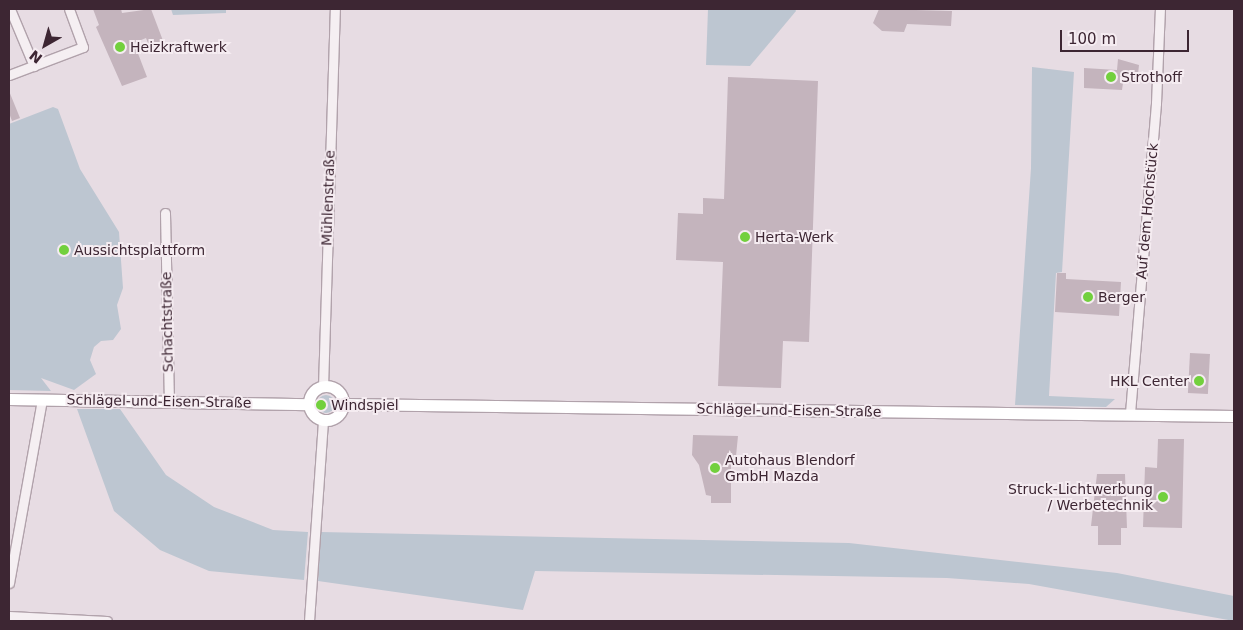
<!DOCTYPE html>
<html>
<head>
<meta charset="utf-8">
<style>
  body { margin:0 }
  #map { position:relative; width:1243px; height:630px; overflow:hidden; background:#e7dce3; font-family:"DejaVu Sans",sans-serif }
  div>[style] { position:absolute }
  .green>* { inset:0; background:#bdc6d1 }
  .round { border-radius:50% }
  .building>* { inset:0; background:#c4b4bd; transform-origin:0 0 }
  .roads { filter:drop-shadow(1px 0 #b1a2ab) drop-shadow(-1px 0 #b1a2ab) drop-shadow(0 1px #b1a2ab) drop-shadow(0 -1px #b1a2ab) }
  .street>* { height:9px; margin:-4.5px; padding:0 4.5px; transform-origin:4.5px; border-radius:4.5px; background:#f5eff2 }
  .secondary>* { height:11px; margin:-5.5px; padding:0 5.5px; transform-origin:5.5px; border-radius:5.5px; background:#fff }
  .secondary>.ring { margin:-5.5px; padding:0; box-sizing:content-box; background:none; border:11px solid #fff; border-radius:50% }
  .dots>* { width:14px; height:14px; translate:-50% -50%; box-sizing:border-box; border:2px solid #f5ecf1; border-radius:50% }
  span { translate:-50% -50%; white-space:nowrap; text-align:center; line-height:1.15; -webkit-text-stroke:4px #f5ecf1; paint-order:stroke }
  .poi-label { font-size:14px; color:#3d2633 }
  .left { translate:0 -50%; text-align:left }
  .right { translate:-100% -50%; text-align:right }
  .street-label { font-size:14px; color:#3d2633 }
  .frame { position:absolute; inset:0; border:10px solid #3d2633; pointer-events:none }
  .north { position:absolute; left:20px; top:20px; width:50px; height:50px; -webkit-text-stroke:4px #f5ecf1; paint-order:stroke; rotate:218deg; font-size:14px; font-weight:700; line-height:20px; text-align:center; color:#3d2633 }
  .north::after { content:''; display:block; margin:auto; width:18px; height:22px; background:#3d2633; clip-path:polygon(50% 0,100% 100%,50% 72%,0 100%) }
  .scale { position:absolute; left:1060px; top:30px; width:129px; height:22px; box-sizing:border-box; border:2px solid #3d2633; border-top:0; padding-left:6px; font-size:15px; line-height:18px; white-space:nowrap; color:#3d2633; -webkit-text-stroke:4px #f5ecf1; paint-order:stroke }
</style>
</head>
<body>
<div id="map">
  <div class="green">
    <div style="clip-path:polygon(171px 9px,226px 9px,226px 13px,173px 15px)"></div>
    <div style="clip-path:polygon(708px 9px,795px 9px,796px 11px,750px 66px,706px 65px)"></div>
    <div style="clip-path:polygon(1032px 67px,1074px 72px,1062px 272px,1056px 273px,1049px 396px,1115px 399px,1106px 407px,1015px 405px,1031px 168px)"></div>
    <div style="clip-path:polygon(53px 107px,58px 109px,80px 169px,119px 232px,123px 288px,117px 305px,121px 329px,113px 340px,101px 341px,94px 347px,90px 360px,96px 374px,74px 390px,41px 378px,51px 391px,9px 390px,9px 124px)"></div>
    <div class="round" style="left:317px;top:395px;width:18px;height:18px"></div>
    <div style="clip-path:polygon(77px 409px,120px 409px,166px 475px,214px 507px,273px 530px,308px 532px,304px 580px,209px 571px,160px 550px,114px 511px)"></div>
    <div style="clip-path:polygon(321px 532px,849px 543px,1117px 573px,1234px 596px,1234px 621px,1029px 584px,947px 578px,535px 571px,523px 610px,318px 581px)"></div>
  </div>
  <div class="building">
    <div style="clip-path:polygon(93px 9px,121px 9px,122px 13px,151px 9px,165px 46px,151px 51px,146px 38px,134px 43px,147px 77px,122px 86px,96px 27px,99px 25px)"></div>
    <div style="clip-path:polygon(879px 9px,952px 11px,951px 26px,907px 24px,904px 32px,882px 31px,873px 23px)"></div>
    <div style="clip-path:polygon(1118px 59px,1139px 65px,1137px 83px,1123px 83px,1122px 90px,1084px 88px,1084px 68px,1117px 70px)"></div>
    <div style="clip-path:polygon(728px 77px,818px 81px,809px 342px,783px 341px,781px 388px,718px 386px,723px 262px,676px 260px,678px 213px,703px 214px,703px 198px,724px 199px)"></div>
    <div style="clip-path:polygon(9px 91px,20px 118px,12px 121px,9px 113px)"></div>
    <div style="clip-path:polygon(1057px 273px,1066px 273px,1066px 279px,1121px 282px,1119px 316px,1055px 312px)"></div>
    <div style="left:1190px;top:353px;width:20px;height:40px;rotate:3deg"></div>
    <div style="clip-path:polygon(693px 435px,738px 436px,736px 456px,731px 455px,731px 503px,711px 503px,711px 496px,706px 495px,699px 465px,692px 455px)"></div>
    <div style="clip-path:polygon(1158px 439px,1184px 439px,1182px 528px,1143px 527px,1145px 467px,1157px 468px)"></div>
    <div style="clip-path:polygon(1097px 474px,1125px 474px,1127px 528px,1121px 528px,1121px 545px,1098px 545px,1098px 526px,1091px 526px)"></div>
  </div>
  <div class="roads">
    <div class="street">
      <div style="left:10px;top:9px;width:62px;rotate:67.2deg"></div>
      <div style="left:9px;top:75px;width:79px;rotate:-20.7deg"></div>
      <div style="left:83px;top:47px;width:40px;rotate:-110.2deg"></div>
      <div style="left:165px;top:213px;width:188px;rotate:88.8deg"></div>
      <div style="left:323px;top:387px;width:378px;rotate:-88.2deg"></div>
      <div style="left:1130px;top:413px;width:311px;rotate:-85.2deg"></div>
      <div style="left:1156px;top:103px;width:94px;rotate:-87.6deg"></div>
      <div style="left:9px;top:583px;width:186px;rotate:-79.8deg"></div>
      <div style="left:9px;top:616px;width:98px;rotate:2.9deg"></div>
      <div style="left:309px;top:621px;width:201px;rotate:-86deg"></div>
    </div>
    <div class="secondary">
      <div class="ring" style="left:309px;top:386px;width:23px;height:23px"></div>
      <div style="left:9px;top:399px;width:300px;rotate:1deg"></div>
      <div style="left:343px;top:404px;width:891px;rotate:0.77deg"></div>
    </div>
  </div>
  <div class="dots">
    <div style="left:120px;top:47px;background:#72d03d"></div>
    <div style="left:1111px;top:77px;background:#72d03d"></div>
    <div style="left:745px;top:237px;background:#72d03d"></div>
    <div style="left:64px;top:250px;background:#72d03d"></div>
    <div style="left:1088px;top:297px;background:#72d03d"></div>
    <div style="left:1199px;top:381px;background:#72d03d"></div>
    <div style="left:321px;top:405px;background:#72d03d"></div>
    <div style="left:715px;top:468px;background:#72d03d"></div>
    <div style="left:1163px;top:497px;background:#72d03d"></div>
  </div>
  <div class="poi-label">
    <span class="left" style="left:130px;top:47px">Heizkraftwerk</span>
    <span class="left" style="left:1121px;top:77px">Strothoff</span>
    <span class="left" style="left:755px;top:237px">Herta-Werk</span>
    <span class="left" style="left:74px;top:250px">Aussichtsplattform</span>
    <span class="left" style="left:1098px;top:297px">Berger</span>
    <span class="right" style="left:1189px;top:381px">HKL Center</span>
    <span class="left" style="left:331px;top:405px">Windspiel</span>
    <span class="left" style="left:725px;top:468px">Autohaus Blendorf<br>GmbH Mazda</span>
    <span class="right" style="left:1153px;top:497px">Struck-Lichtwerbung<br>/ Werbetechnik</span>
  </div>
  <div class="street-label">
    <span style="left:328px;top:198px;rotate:-88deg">Mühlenstraße</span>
    <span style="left:1147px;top:211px;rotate:-85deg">Auf dem Hochstück</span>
    <span style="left:167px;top:322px;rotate:-91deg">Schachtstraße</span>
    <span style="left:159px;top:401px;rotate:1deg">Schlägel-und-Eisen-Straße</span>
    <span style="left:789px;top:410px;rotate:1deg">Schlägel-und-Eisen-Straße</span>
  </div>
  <div class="frame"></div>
  <div class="north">N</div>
  <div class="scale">100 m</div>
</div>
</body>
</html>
